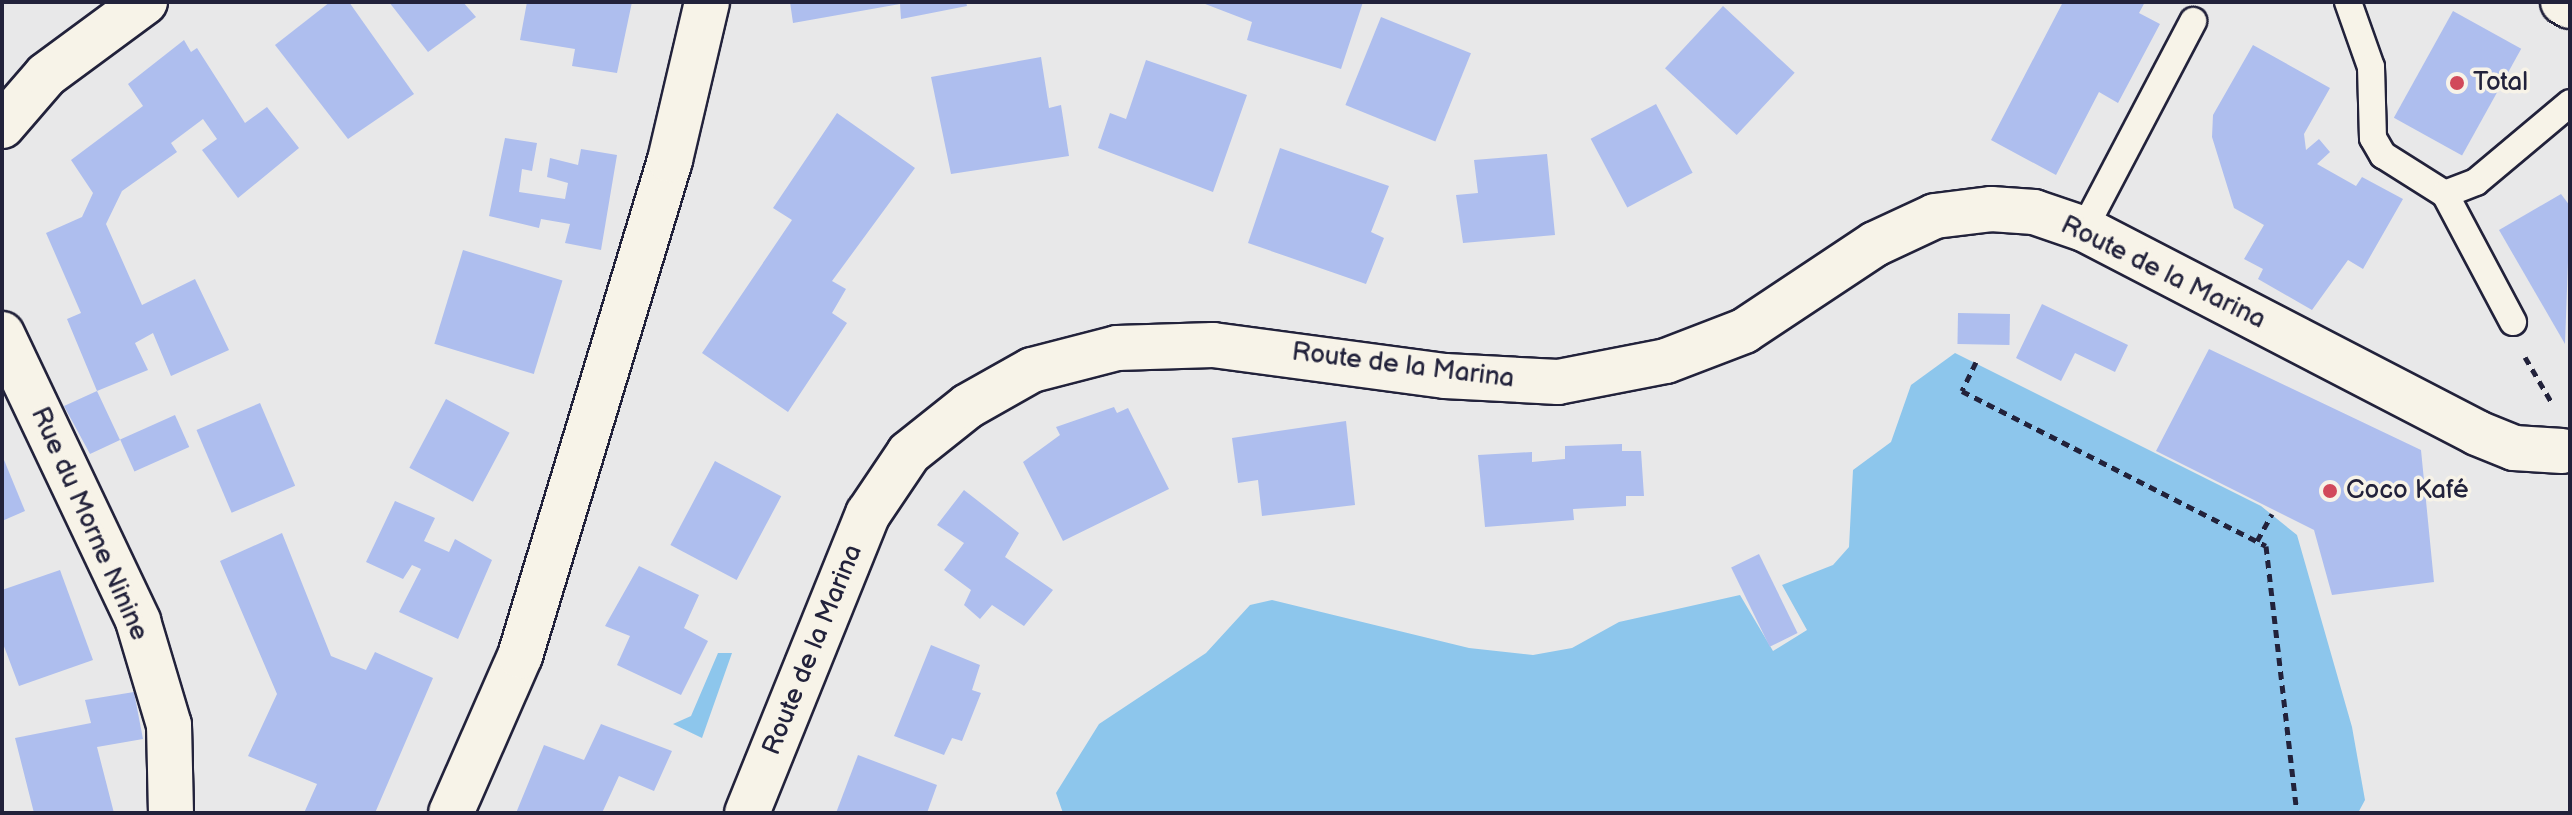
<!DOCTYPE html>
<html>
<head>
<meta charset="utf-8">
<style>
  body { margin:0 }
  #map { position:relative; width:2572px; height:815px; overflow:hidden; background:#e8e8e9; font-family:"Balsamiq Sans",sans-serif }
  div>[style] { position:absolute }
  .water>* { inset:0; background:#8dc6ec }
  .building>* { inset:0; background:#aebeee; transform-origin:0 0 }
  .path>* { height:5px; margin-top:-2.5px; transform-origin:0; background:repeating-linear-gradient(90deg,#22223b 0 8px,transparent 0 14px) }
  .roads { filter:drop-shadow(2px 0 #22223b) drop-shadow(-2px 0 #22223b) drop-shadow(0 2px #22223b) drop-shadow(0 -2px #22223b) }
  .service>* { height:26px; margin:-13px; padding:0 13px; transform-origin:13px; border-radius:13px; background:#f7f3e8 }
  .minor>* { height:44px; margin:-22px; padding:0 22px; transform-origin:22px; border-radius:22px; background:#f7f3e8 }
  .primary>* { height:44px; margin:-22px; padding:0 22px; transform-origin:22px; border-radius:22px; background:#f7f3e8 }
  .dots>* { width:22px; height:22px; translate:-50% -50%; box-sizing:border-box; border:4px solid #f7f3e8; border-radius:50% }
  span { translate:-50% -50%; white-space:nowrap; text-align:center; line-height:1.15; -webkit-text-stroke:7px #f7f3e8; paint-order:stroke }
  .poi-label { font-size:26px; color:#22223b }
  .left { translate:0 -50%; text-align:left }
  .street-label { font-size:26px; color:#22223b }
  .frame { position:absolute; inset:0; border:4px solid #22223b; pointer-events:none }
</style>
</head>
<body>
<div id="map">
  <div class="water">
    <div style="clip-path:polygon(1955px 353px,2261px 506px,2297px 535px,2352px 727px,2365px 800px,2358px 813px,1063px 813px,1056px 793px,1099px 724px,1206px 653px,1250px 605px,1272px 600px,1469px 648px,1533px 655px,1572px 648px,1619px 622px,1740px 595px,1773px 651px,1807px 630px,1782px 585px,1833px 565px,1849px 547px,1853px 470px,1891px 442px,1911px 385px)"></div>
    <div style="clip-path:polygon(718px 653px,732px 653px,702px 738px,673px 724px,691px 716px)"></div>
  </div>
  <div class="building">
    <div style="clip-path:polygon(330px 2px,349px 2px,414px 94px,348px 139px,275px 45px)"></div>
    <div style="clip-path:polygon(389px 2px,463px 2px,476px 17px,428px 52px)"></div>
    <div style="clip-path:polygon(527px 2px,632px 2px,617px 73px,572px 66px,575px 49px,520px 40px)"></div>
    <div style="clip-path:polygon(790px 2px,966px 2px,967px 6px,901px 19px,900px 4px,793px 23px)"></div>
    <div style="clip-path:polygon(1200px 2px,1363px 2px,1341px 69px,1247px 40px,1252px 22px)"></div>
    <div style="clip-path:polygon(2063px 2px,2145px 2px,2139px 13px,2160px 24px,2118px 103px,2099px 92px,2056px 175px,1991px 140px)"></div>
    <div style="left:1723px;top:6px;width:98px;height:85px;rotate:43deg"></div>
    <div style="left:2453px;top:11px;width:78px;height:122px;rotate:29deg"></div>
    <div style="left:1381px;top:17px;width:97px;height:95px;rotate:22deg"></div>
    <div style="clip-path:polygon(184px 40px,191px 52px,197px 48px,245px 123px,267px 107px,299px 148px,238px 198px,202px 150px,217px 139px,203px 119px,171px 143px,177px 152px,122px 191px,106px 224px,142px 305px,195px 279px,229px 350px,171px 376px,153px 333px,135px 343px,148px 370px,97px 391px,120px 440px,90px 454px,64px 406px,97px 391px,67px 319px,81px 313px,46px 233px,82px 217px,93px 193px,71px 160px,143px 106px,128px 84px)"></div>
    <div style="clip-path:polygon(2253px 45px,2330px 88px,2304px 134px,2306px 150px,2319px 139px,2330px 152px,2317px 164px,2356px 186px,2362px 177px,2403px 199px,2363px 269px,2348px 260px,2312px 310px,2258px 279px,2263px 269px,2244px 259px,2264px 225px,2234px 208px,2212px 137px,2213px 115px)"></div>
    <div style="clip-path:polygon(1041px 57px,1049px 108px,1061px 105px,1069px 156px,951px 174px,931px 77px)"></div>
    <div style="clip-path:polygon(1146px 60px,1247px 95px,1213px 192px,1098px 148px,1110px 113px,1126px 119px)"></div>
    <div style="left:1656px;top:104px;width:78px;height:74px;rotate:62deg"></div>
    <div style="clip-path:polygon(837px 113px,915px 168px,832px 281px,846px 289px,832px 313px,847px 323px,788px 412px,702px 353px,792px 220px,773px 208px)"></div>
    <div style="clip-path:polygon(505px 138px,537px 143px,532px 171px,522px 169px,519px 192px,565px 199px,568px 183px,547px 177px,550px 158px,578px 165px,581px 149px,617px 155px,601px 250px,565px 243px,570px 224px,541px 219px,539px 228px,489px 216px)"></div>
    <div style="clip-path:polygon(1280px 148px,1389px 186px,1371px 232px,1384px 238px,1366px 284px,1248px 243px)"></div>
    <div style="clip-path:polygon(1547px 154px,1555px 235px,1463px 243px,1456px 195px,1478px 193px,1474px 160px)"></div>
    <div style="clip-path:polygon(2561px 194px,2570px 206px,2565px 344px,2499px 230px)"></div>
    <div style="left:463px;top:250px;width:104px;height:98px;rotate:17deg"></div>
    <div style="clip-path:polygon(2042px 304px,2128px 345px,2115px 372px,2075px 353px,2061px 381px,2016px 358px)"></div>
    <div style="left:1958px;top:313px;width:52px;height:31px;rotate:1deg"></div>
    <div style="clip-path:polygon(2209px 349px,2421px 450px,2434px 582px,2332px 595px,2314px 530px,2156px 451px)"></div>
    <div style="left:446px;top:399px;width:72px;height:78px;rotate:28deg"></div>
    <div style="left:260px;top:403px;width:90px;height:69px;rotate:67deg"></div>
    <div style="clip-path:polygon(1114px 407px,1117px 413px,1128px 408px,1169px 489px,1063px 541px,1023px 462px,1060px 435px,1056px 427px)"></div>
    <div style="left:175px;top:415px;width:35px;height:60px;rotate:66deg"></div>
    <div style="clip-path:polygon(1346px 421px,1355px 505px,1262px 516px,1258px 480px,1238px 483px,1232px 438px)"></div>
    <div style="clip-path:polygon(1622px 444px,1622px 451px,1641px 451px,1644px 496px,1626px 496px,1626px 506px,1573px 509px,1574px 520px,1485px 527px,1478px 455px,1532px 452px,1532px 462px,1565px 459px,1565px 446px)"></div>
    <div style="clip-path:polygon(2px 455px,25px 511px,2px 521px)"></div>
    <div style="left:715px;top:461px;width:75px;height:95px;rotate:28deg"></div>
    <div style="clip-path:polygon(964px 490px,1019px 533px,1005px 557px,1053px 590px,1024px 626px,992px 605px,980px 619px,964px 605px,971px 590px,944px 570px,964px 543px,937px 525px)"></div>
    <div style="clip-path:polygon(395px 501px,435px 518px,424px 541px,449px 552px,455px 539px,492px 560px,458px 639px,399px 612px,421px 569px,412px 565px,403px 579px,366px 562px)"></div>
    <div style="clip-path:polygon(282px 533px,331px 656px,366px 670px,375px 652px,433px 678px,375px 813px,304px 813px,317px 784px,248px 756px,277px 694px,220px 561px)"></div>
    <div style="left:1759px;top:554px;width:88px;height:31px;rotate:64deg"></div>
    <div style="clip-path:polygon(639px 566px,699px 595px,684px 628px,708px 641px,681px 695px,617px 665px,630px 636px,605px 626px)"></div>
    <div style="clip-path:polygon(60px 570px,93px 660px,19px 686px,2px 641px,2px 590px)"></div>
    <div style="clip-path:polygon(931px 645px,980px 665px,972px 690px,981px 693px,962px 741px,952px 738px,944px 755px,894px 736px)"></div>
    <div style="clip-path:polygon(134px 692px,143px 739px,97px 747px,114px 813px,34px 813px,15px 738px,91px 723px,85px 700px)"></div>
    <div style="clip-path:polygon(601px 724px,672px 751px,654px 791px,619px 776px,602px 813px,516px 813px,544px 745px,584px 760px)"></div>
    <div style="clip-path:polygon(858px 755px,937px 785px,927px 813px,836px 813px)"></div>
  </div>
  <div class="path">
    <div style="left:2525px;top:357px;width:53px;rotate:59.6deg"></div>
    <div style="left:1976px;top:362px;width:32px;rotate:116deg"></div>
    <div style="left:1962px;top:391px;width:341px;rotate:27deg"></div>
    <div style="left:2266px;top:546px;width:269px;rotate:83.4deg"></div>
    <div style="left:2257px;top:541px;width:31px;rotate:-61deg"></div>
  </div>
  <div class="roads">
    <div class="service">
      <div style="left:2348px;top:2px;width:69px;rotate:70.5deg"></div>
      <div style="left:2371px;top:67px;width:71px;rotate:88.4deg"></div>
      <div style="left:2373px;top:138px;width:20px;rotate:60deg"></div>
      <div style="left:2383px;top:155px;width:73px;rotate:32.2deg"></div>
      <div style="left:2445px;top:194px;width:145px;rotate:62deg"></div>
      <div style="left:2445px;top:194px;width:33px;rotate:-21deg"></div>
      <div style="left:2476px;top:182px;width:123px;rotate:-40deg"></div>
      <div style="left:2084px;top:229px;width:235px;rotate:-62.3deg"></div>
    </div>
    <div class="minor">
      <div style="left:2px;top:126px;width:67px;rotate:-49.2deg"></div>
      <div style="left:46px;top:75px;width:123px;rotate:-36.4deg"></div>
      <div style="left:2px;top:334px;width:318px;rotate:64.6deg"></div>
      <div style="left:138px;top:621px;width:109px;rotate:73.4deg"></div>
      <div style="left:169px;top:725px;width:88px;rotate:88.7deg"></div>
      <div style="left:451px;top:813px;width:171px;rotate:-66.3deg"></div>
      <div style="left:520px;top:656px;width:518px;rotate:-73.17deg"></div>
      <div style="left:670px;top:160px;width:162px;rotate:-76.8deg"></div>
      <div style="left:747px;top:813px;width:323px;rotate:-68deg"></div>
      <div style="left:868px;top:514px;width:73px;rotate:-56.1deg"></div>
      <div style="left:909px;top:453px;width:75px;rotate:-38.5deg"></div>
      <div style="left:968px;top:406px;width:73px;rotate:-29.4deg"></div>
      <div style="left:1032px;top:370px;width:88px;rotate:-14.5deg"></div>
      <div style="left:1117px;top:348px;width:96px;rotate:-1.8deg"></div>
      <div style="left:1213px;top:345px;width:234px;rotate:7.6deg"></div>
      <div style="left:1445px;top:376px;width:113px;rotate:3deg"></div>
      <div style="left:1558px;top:382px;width:110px;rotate:-11deg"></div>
      <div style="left:1666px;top:361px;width:84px;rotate:-21deg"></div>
      <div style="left:1744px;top:331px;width:157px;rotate:-33.6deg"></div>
      <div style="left:1875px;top:244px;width:66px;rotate:-25deg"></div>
      <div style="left:1935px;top:216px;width:56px;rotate:-7.1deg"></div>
      <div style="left:1991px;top:209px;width:43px;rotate:4deg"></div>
      <div style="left:2034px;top:212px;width:53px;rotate:18.8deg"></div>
      <div style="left:2084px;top:229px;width:443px;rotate:27.4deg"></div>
      <div style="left:2477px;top:433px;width:40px;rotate:22deg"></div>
      <div style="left:2514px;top:448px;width:48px;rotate:3.6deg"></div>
    </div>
    <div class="primary">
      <div style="left:2563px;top:2px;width:8px;rotate:30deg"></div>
    </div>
  </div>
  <div class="dots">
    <div style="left:2457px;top:83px;background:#d1495b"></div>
    <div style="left:2330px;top:491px;background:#d1495b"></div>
  </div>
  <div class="poi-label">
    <span class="left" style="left:2473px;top:83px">Total</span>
    <span class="left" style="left:2346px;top:491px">Coco Kafé</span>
  </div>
  <div class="street-label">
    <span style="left:2163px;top:273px;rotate:26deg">Route de la Marina</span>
    <span style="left:1403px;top:366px;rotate:7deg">Route de la Marina</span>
    <span style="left:89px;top:524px;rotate:66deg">Rue du Morne Ninine</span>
    <span style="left:813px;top:650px;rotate:-68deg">Route de la Marina</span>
  </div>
  <div class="frame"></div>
</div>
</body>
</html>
